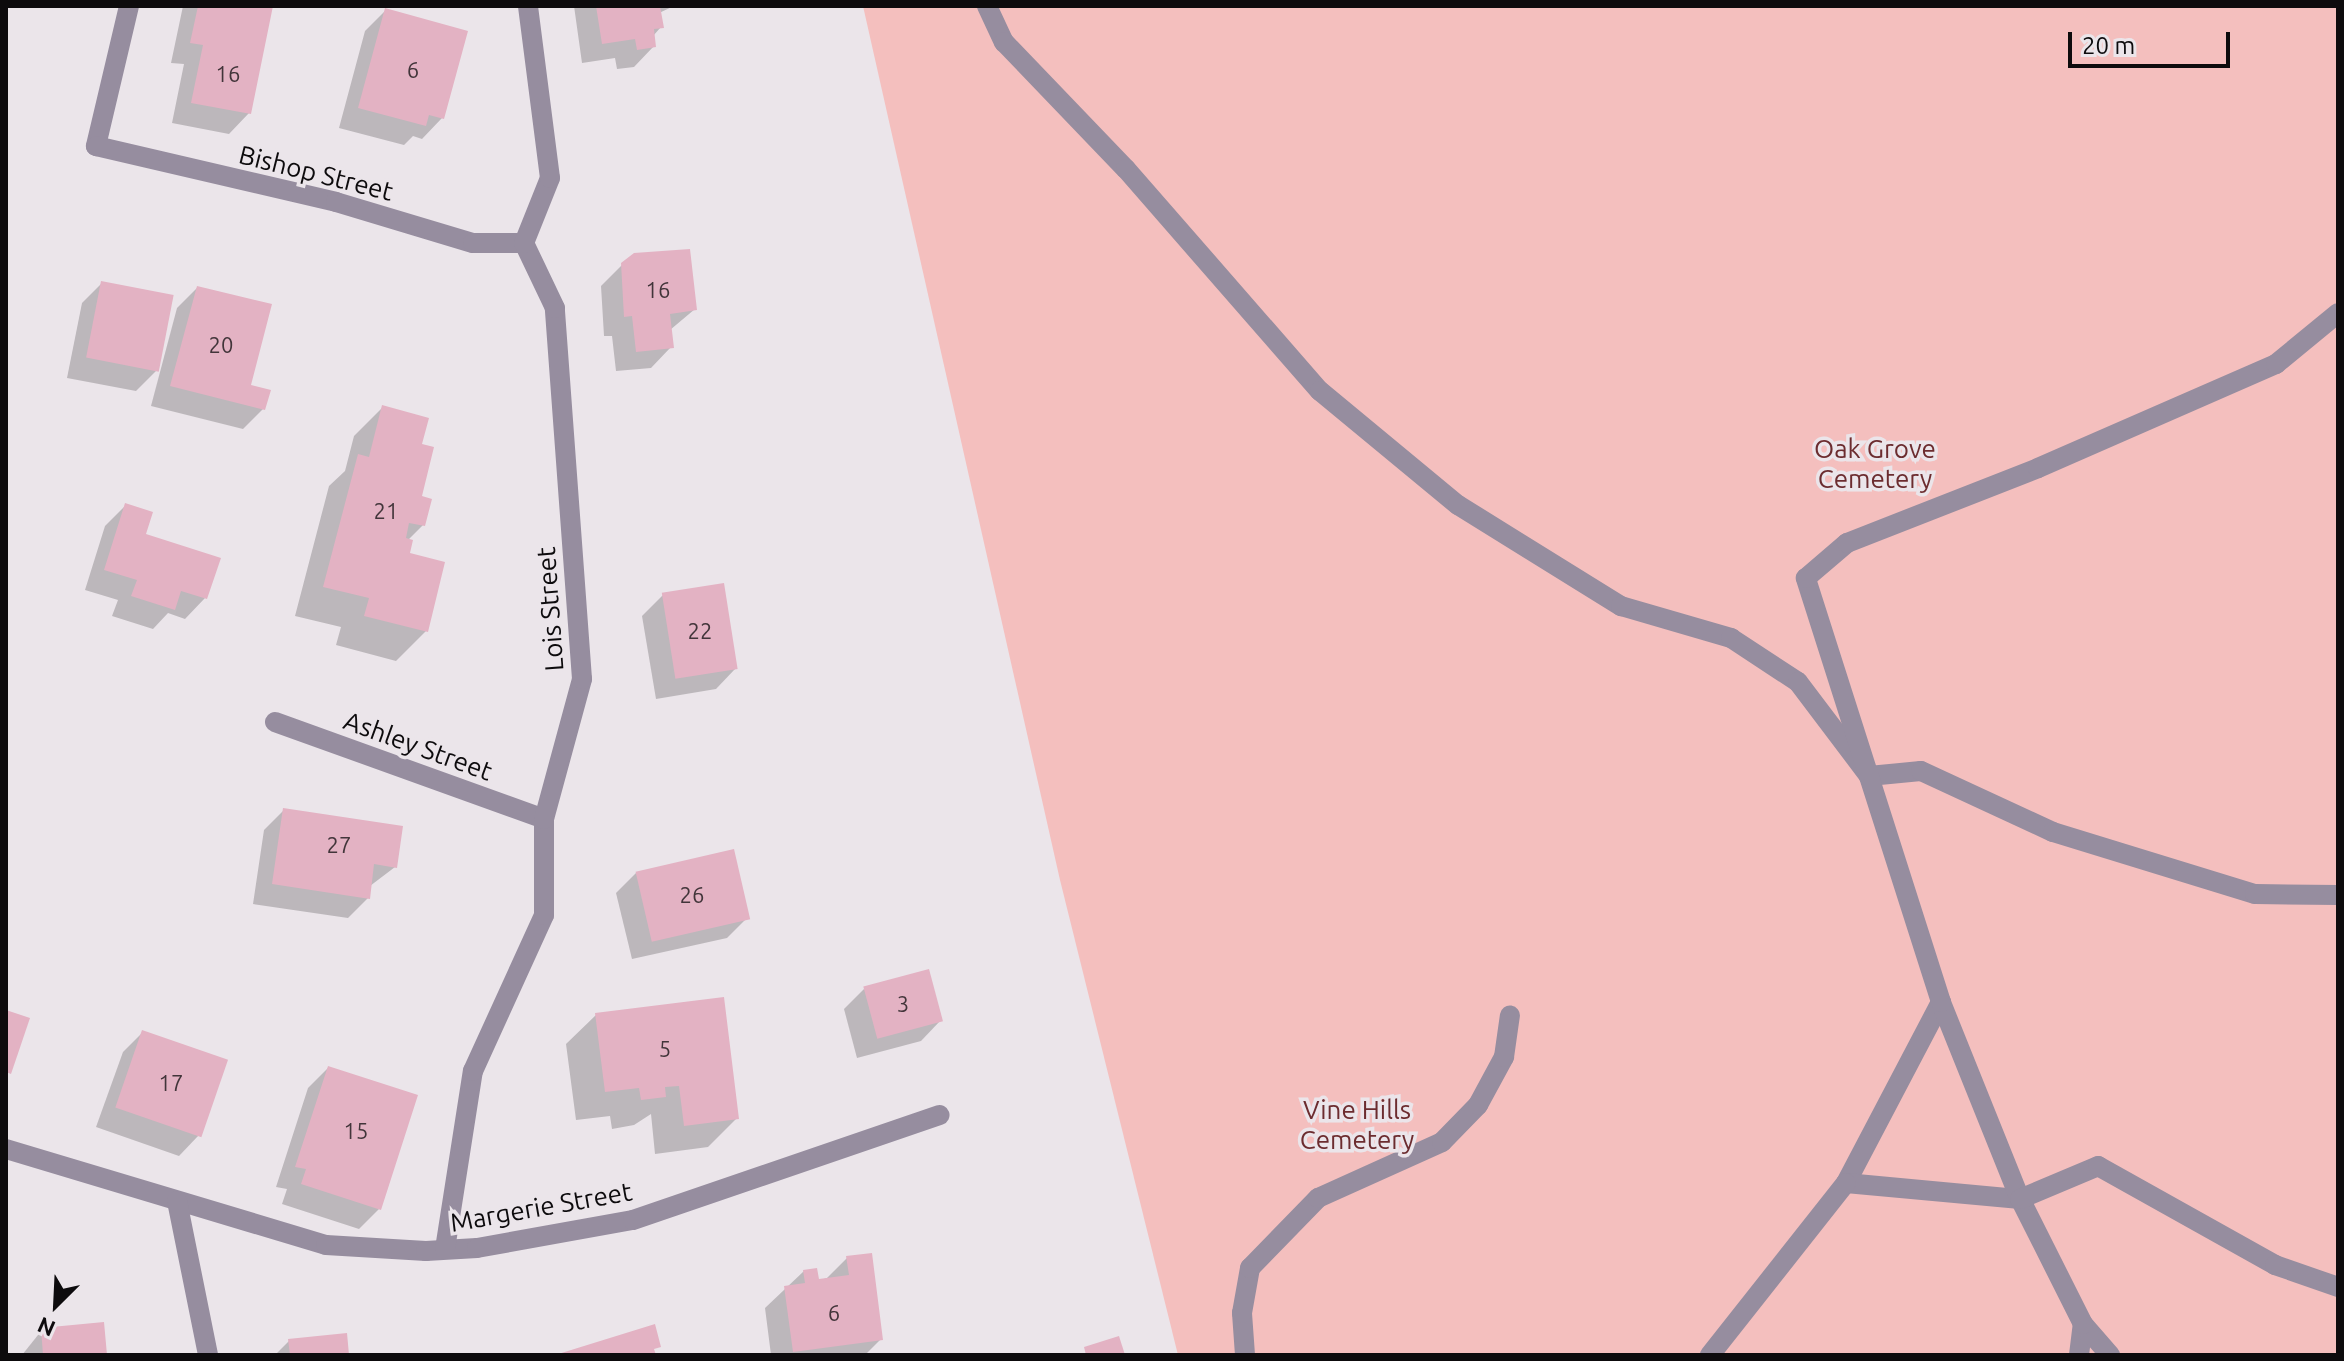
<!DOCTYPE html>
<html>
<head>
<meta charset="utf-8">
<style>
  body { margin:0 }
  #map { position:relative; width:2344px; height:1361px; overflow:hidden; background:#ebe5ea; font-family:Ubuntu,sans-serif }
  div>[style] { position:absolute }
  .green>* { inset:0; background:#f4bfbe }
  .shadow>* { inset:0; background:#0003 }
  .building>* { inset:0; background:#e3b2c3; transform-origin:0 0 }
  .service>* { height:20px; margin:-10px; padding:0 10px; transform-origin:10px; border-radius:10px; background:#968d9f }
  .minor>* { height:20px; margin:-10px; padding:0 10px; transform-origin:10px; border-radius:10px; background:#968d9f }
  span { translate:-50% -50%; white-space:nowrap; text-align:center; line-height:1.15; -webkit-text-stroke:7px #ebe5ea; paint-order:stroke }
  .number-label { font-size:22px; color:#42353a }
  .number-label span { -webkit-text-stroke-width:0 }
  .street-label { font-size:26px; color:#0d0b0d }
  .park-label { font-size:26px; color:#6c2c2f }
  .frame { position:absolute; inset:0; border:8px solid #0d0b0d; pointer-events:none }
  .north { position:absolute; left:16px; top:1265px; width:80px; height:80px; -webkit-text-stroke:6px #ebe5ea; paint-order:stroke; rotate:204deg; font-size:22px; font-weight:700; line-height:32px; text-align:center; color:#0d0b0d }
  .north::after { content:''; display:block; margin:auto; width:28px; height:36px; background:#0d0b0d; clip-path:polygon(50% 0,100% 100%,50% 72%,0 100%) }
  .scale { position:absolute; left:2068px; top:32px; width:162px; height:36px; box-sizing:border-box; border:4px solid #0d0b0d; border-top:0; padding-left:10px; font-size:24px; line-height:28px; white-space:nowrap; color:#0d0b0d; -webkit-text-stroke:6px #ebe5ea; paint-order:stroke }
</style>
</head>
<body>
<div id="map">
  <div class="green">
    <div style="clip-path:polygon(863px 6px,2338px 6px,2338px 1355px,1178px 1355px,1060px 880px)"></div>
  </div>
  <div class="shadow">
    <div style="clip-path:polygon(183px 6px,270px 6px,249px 113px,229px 134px,172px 123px,184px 64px,171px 63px)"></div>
    <div style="clip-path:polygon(574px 6px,674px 6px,659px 13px,661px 27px,653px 36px,654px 46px,634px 67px,617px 69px,615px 58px,582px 63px)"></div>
    <div style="clip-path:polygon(386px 10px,442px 118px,422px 139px,413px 136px,404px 145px,339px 128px,365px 31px)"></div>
    <div style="clip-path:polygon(622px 265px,695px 309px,670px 330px,671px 347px,651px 368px,616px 371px,612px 336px,604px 336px,601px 286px)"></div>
    <div style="clip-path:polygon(102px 283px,156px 371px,136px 391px,67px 378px,82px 303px)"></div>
    <div style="clip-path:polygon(197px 288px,263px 409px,243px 429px,151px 406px,177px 308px)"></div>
    <div style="clip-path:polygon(383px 407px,419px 498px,423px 525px,408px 540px,407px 555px,426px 631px,396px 661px,336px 645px,341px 627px,295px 616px,329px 486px,345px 471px,354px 436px)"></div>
    <div style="clip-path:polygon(125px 506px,143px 536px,205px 598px,185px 619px,168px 613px,153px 629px,112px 616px,118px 600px,85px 590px,105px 526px)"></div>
    <div style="clip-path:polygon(663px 595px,736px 668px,716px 689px,656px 699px,642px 616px)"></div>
    <div style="clip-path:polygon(284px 810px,395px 867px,370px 886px,368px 898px,348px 918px,253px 904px,264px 830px)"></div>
    <div style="clip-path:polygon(636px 873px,747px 918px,727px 938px,632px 959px,616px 893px)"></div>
    <div style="clip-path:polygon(864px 989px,941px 1020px,921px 1041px,857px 1058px,844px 1009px)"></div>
    <div style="clip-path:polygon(596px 1015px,737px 1118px,708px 1147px,655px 1154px,651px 1114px,634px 1125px,612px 1129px,610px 1116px,576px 1120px,566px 1044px)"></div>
    <div style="clip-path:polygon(143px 1032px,199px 1135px,179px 1156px,96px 1127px,123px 1052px)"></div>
    <div style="clip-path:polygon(328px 1068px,379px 1209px,359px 1229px,282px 1204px,287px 1189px,276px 1187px,308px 1088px)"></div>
    <div style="clip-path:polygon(847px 1258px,881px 1339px,865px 1355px,771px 1355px,765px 1308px,804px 1271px,818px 1281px,827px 1278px)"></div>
    <div style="clip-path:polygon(42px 1330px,105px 1355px,22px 1355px)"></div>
    <div style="clip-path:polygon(289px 1341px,347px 1355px,275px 1355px)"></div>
  </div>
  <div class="building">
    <div style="clip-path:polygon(198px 6px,273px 6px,251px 114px,191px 103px,203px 45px,190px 43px)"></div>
    <div style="clip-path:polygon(596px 6px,660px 6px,664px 28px,654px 29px,656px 47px,637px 50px,635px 39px,602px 44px)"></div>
    <div style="clip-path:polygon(385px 8px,468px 31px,444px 119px,429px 115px,426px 126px,358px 108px)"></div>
    <div style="clip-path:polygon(690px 249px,697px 310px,670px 314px,674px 348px,636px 352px,632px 316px,624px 317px,621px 263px,634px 253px)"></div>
    <div style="left:101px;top:281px;width:74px;height:78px;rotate:11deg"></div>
    <div style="clip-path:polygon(197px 286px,272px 304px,251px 385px,271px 390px,265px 410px,170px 386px)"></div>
    <div style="clip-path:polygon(382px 405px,429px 418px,422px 444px,434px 447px,422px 496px,432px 499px,425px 526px,409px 523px,406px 538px,413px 540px,410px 553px,445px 562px,428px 632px,364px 616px,369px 598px,323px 587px,358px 454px,369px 457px)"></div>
    <div style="clip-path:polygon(125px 503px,153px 512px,146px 534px,221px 558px,207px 599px,181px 591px,175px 610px,131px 596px,137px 580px,104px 570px)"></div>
    <div style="left:724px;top:583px;width:87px;height:63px;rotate:81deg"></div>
    <div style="clip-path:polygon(283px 808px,403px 826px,397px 868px,374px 864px,370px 899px,272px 884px)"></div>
    <div style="left:734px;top:849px;width:72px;height:101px;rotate:77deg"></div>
    <div style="left:929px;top:969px;width:54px;height:68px;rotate:75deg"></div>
    <div style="clip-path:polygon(724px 997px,739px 1119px,684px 1126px,679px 1086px,665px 1087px,666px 1097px,641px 1100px,639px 1088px,605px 1092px,595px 1013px)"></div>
    <div style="clip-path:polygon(6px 1010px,30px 1018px,11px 1074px,6px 1072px)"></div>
    <div style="left:142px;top:1030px;width:91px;height:82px;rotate:19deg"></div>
    <div style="clip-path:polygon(328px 1066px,418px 1095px,381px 1210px,301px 1184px,306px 1169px,295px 1167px)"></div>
    <div style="clip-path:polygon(872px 1253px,883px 1340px,793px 1352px,784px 1286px,805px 1283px,803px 1270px,817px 1268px,819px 1279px,849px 1275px,846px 1256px)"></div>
    <div style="clip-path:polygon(104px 1322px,107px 1355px,43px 1355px,41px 1328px)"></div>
    <div style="clip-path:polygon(655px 1324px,661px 1347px,654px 1349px,656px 1355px,555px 1355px)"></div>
    <div style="clip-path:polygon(347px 1333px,349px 1355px,290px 1355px,288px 1339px)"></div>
    <div style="clip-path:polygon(1119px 1336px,1125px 1355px,1086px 1355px,1084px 1347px)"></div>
  </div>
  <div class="service">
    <div style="left:987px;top:6px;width:40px;rotate:65deg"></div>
    <div style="left:1004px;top:42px;width:176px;rotate:46.2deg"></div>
    <div style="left:1126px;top:169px;width:295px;rotate:48.9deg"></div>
    <div style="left:1320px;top:391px;width:179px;rotate:39.6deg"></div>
    <div style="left:1458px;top:505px;width:192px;rotate:31.8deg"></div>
    <div style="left:1621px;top:606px;width:115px;rotate:16.2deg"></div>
    <div style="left:1731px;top:638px;width:80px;rotate:33.3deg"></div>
    <div style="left:1798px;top:682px;width:118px;rotate:52.9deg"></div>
    <div style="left:1869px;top:776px;width:52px;rotate:-5.5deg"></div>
    <div style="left:1921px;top:771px;width:145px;rotate:24.8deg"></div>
    <div style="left:2053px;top:832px;width:211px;rotate:17.1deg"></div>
    <div style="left:2255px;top:894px;width:83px;rotate:0.7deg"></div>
    <div style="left:1941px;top:1002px;width:204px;rotate:117.7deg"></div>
    <div style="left:1846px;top:1183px;width:175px;rotate:5.3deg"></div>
    <div style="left:2020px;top:1199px;width:212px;rotate:-111.9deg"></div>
    <div style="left:1941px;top:1002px;width:445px;rotate:-107.7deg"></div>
    <div style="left:1806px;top:578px;width:54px;rotate:-40.5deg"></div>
    <div style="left:1847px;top:543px;width:205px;rotate:-21.4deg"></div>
    <div style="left:2038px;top:468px;width:260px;rotate:-23.6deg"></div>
    <div style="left:2276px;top:364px;width:80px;rotate:-39.4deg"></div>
    <div style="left:1245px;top:1355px;width:42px;rotate:-94.1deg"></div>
    <div style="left:1242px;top:1313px;width:46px;rotate:-79.9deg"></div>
    <div style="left:1250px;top:1268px;width:98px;rotate:-45.8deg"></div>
    <div style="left:1318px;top:1198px;width:136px;rotate:-24.3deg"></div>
    <div style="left:1442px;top:1142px;width:52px;rotate:-45.8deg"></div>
    <div style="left:1478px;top:1105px;width:55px;rotate:-61.6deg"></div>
    <div style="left:1504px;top:1057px;width:42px;rotate:-81.9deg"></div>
    <div style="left:1710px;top:1355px;width:219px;rotate:-51.7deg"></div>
    <div style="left:2079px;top:1355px;width:31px;rotate:-83deg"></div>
    <div style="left:2110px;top:1355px;width:41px;rotate:-131.1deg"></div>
    <div style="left:2083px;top:1324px;width:140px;rotate:-116.7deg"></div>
    <div style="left:2020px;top:1199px;width:85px;rotate:-22.9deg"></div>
    <div style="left:2098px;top:1166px;width:203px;rotate:29.2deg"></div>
    <div style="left:2275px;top:1265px;width:67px;rotate:19.2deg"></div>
  </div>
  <div class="minor">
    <div style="left:129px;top:6px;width:144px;rotate:103.3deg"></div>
    <div style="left:96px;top:146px;width:246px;rotate:13.1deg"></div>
    <div style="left:336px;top:202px;width:143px;rotate:16.7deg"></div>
    <div style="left:473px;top:243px;width:51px"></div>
    <div style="left:275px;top:722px;width:286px;rotate:19.8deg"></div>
    <div style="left:6px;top:1149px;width:334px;rotate:16.7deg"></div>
    <div style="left:326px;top:1245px;width:100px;rotate:3.4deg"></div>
    <div style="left:426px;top:1251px;width:51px;rotate:-3.4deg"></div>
    <div style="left:477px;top:1248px;width:158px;rotate:-10.2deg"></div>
    <div style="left:633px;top:1220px;width:324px;rotate:-18.9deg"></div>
    <div style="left:177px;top:1201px;width:157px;rotate:78.6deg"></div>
    <div style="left:445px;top:1249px;width:180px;rotate:-81.1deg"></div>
    <div style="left:473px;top:1071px;width:171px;rotate:-65.5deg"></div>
    <div style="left:544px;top:915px;width:96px;rotate:-90deg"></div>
    <div style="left:544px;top:819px;width:145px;rotate:-74.8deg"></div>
    <div style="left:582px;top:679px;width:372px;rotate:-94.2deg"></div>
    <div style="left:555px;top:308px;width:72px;rotate:-115.5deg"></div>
    <div style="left:524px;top:243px;width:70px;rotate:-68.2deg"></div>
    <div style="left:550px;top:178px;width:173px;rotate:-97.3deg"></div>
  </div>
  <div class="number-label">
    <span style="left:413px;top:70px">6</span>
    <span style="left:228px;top:74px">16</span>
    <span style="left:658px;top:290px">16</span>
    <span style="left:221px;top:345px">20</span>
    <span style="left:386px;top:511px">21</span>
    <span style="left:700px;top:631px">22</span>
    <span style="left:339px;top:845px">27</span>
    <span style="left:692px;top:895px">26</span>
    <span style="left:903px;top:1004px">3</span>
    <span style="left:665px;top:1049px">5</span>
    <span style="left:171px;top:1083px">17</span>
    <span style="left:356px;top:1131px">15</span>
    <span style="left:834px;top:1313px">6</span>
  </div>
  <div class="street-label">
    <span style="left:316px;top:173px;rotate:14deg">Bishop Street</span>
    <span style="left:550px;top:609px;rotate:-94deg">Lois Street</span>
    <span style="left:418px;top:746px;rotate:20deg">Ashley Street</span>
    <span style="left:541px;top:1207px;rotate:-10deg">Margerie Street</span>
  </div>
  <div class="park-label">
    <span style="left:1875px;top:464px">Oak Grove<br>Cemetery</span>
    <span style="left:1357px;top:1125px">Vine Hills<br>Cemetery</span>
  </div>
  <div class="frame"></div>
  <div class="north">N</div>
  <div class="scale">20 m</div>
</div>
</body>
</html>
